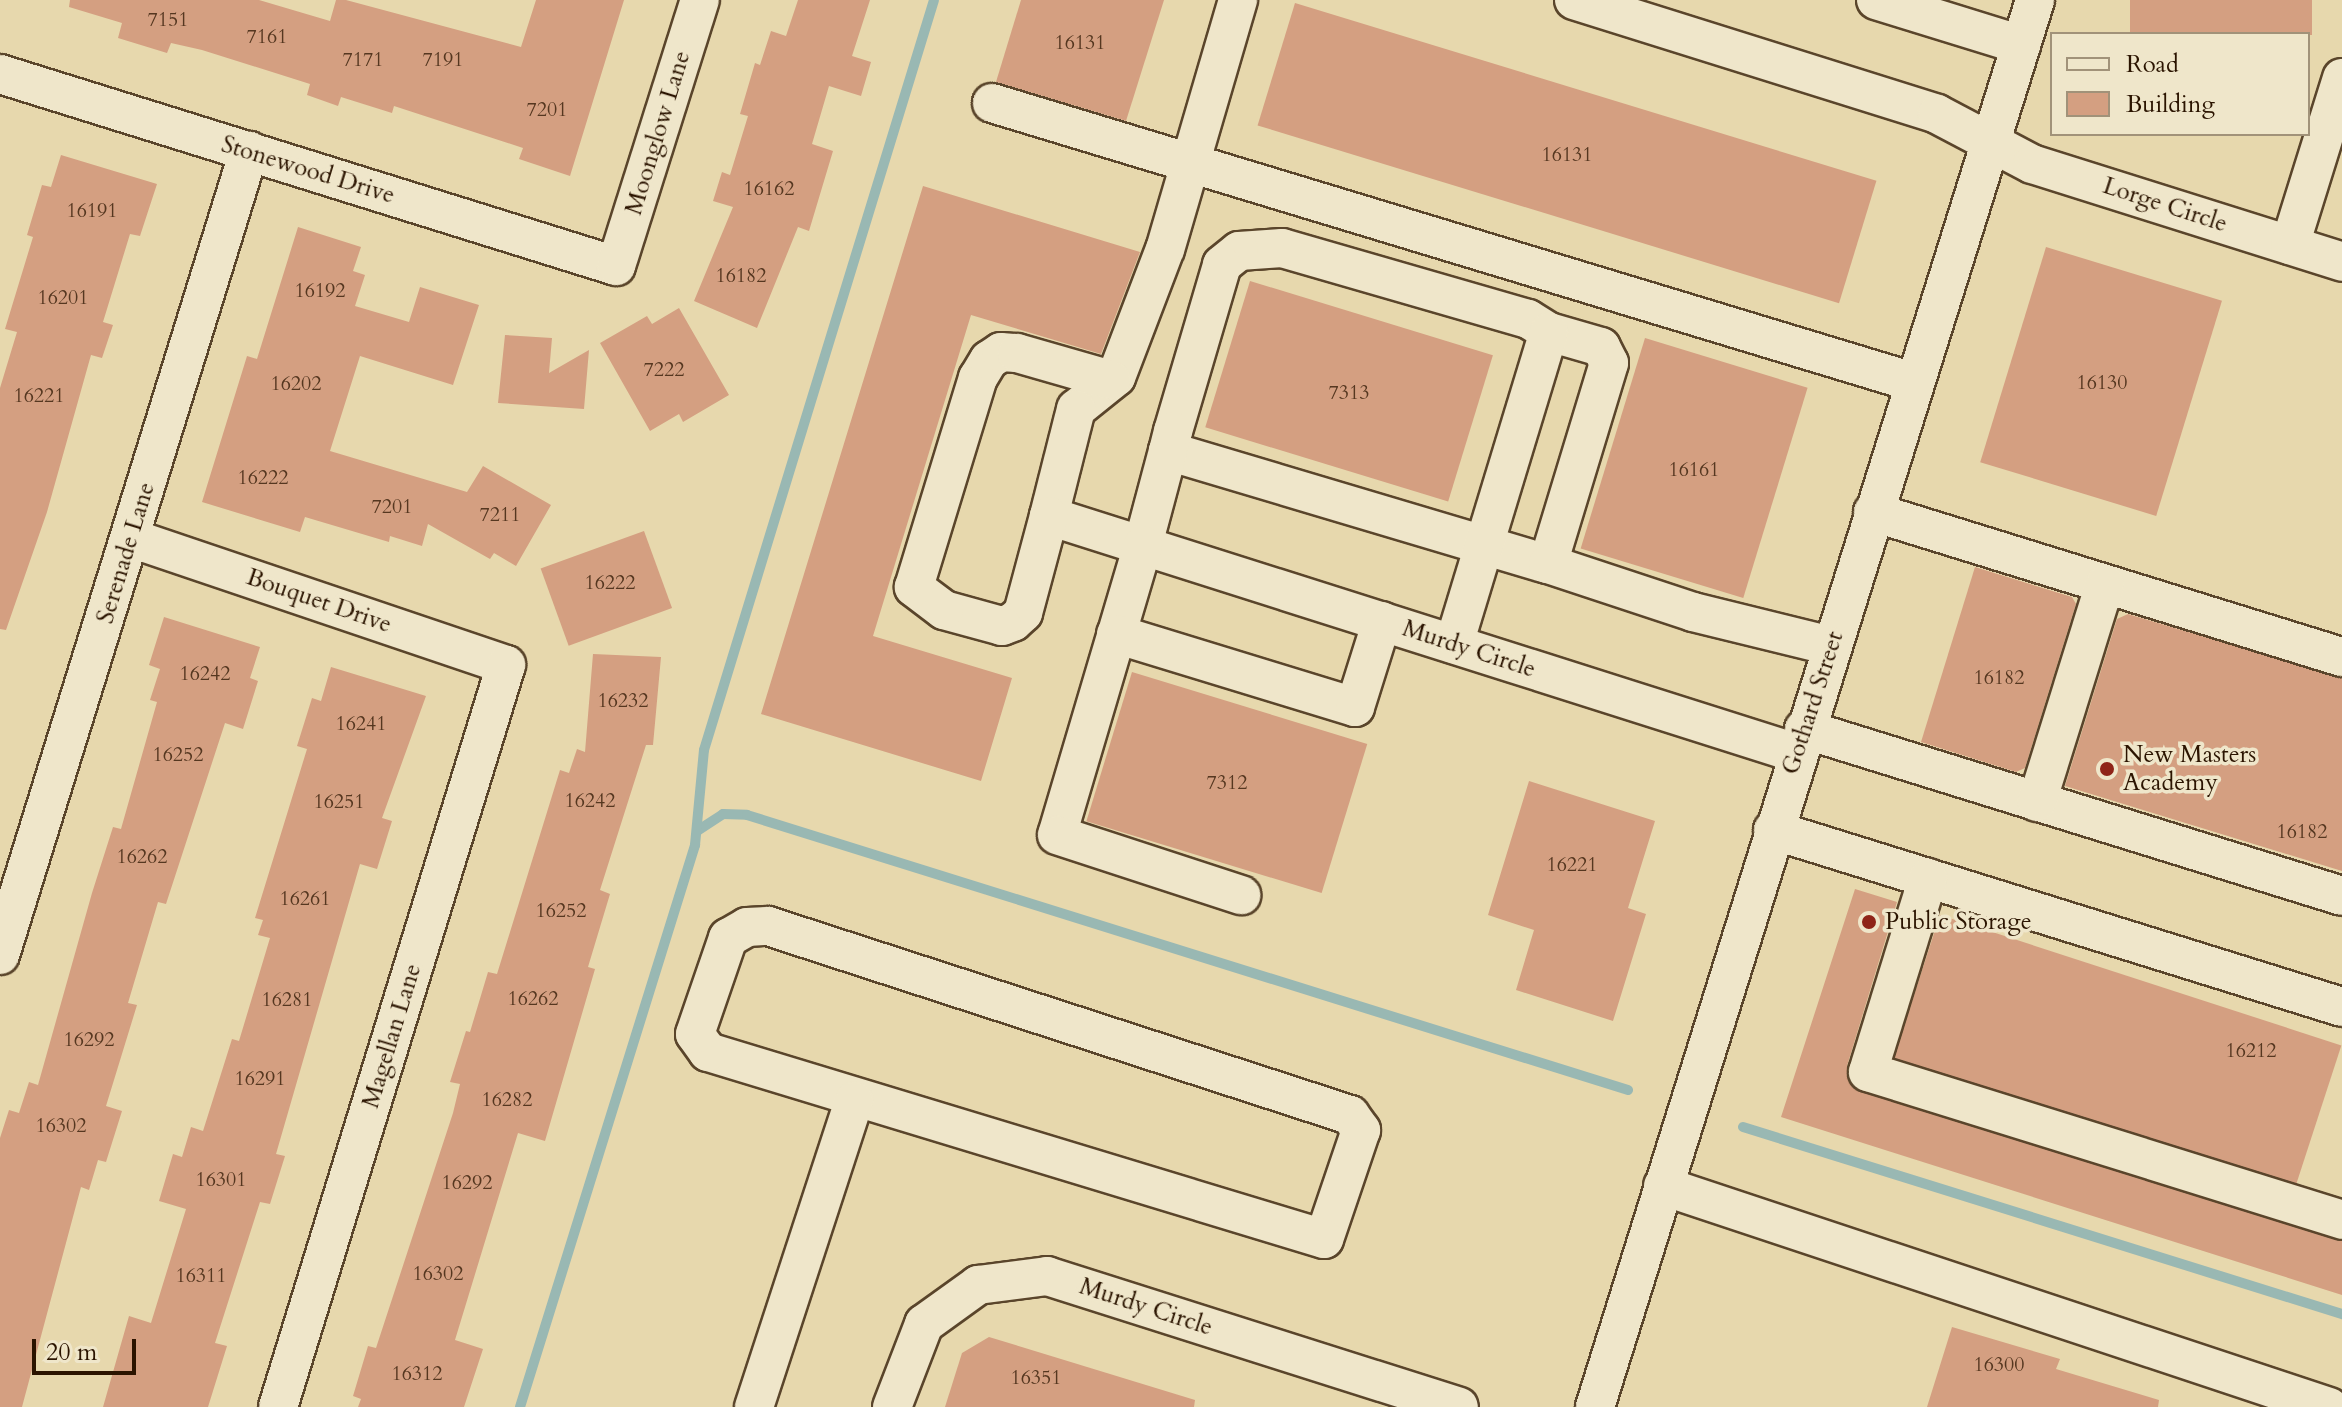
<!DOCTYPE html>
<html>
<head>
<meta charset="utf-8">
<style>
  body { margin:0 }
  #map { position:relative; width:2342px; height:1407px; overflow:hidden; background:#e7d8ad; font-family:Cardo,serif }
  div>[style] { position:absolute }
  .stream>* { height:10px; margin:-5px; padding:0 5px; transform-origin:5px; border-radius:5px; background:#99b8b3 }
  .building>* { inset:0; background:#d49f81; transform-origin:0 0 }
  .roads { filter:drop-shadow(2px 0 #5a452b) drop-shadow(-2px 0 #5a452b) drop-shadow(0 2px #5a452b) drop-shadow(0 -2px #5a452b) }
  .minor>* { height:38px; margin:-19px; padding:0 19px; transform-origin:19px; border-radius:19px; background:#efe6ca }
  .dots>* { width:22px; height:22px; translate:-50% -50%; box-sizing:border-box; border:4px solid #efe6ca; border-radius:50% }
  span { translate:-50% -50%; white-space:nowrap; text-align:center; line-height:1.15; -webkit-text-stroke:7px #efe6ca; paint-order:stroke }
  .number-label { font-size:20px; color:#553720 }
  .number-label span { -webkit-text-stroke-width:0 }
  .street-label { font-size:24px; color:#2b1400 }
  .poi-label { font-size:24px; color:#2b1400 }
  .left { translate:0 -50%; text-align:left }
  .legend { position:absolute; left:2050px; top:32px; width:260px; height:104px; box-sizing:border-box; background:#efe6ca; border:2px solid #a19279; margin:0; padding:10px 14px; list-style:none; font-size:24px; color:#2b1400 }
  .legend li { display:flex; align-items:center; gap:16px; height:40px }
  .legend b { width:40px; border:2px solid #a19279 }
  .scale { position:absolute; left:32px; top:1339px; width:104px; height:36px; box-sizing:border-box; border:4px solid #2b1400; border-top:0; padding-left:10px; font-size:24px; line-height:28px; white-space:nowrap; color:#2b1400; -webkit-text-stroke:6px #efe6ca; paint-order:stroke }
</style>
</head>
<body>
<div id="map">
  <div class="stream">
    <div style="left:697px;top:831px;width:31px;rotate:-33deg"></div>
    <div style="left:723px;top:814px;width:24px;rotate:2deg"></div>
    <div style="left:747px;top:815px;width:923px;rotate:17.34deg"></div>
    <div style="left:1743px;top:1127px;width:628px;rotate:17.34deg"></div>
    <div style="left:520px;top:1407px;width:589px;rotate:-72.7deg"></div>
    <div style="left:695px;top:845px;width:95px;rotate:-84.6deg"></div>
    <div style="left:704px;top:750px;width:784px;rotate:-72.95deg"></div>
  </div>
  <div class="building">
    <div style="clip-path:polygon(70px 0,259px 0,330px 21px,336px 0,346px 0,521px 47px,536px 0,624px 0,570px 176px,519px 159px,523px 148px,394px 106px,392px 113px,341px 97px,338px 106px,307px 95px,310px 84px,202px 50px,171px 43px,167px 53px,118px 38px,122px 23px,69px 7px)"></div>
    <div style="clip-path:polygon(798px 0,870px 0,852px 56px,871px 62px,861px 96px,829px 86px,812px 144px,833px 151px,809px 231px,798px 227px,757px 328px,694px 301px,733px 207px,713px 201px,722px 172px,730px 175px,748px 116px,740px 114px,755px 63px,760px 65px,771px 31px,786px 36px)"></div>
    <div style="clip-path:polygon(1021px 0,1164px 0,1126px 121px,996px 82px)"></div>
    <div style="left:2130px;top:0;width:182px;height:35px"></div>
    <div style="left:1295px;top:3px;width:608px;height:128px;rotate:17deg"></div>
    <div style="clip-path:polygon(61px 155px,157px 184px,140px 236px,130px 234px,103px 322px,113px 325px,102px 358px,91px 355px,47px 512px,6px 630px,0 629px,0 388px,17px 332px,5px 329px,33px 237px,27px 235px,42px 185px,51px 187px)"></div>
    <div style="clip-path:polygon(923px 186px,1140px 252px,1101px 354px,971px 315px,873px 636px,1012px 678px,981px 781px,761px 714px)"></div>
    <div style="clip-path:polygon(298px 227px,361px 247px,353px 271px,365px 275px,355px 306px,409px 322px,420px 287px,479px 305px,453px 385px,360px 356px,330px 451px,467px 492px,483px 466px,551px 505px,516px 566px,494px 553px,490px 559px,428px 524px,422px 546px,390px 536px,389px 542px,305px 517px,300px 532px,202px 502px,247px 356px,257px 359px)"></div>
    <div style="left:2046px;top:247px;width:184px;height:225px;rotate:17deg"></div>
    <div style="left:1250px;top:281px;width:254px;height:153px;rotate:17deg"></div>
    <div style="clip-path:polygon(679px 308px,729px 395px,683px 422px,679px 414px,650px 431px,600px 343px,647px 316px,652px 324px)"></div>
    <div style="clip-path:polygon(505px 335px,552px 338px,549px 373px,589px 350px,584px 409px,498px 403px)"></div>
    <div style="left:1645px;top:338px;width:170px;height:220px;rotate:17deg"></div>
    <div style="left:644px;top:531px;width:82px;height:110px;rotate:70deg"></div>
    <div style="clip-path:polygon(1975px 567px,2072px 597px,2076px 604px,2025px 768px,2016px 772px,1921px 742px)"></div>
    <div style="clip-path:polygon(2128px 614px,2342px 678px,2342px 871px,2065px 786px,2117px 619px)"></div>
    <div style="clip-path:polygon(164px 617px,260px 647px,250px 678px,258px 681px,243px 729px,225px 723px,166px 904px,158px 902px,128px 1003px,137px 1005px,106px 1106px,122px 1111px,106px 1162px,98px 1160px,89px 1190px,81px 1187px,22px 1407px,0 1407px,0 1138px,9px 1110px,19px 1113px,29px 1082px,38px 1085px,92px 893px,113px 827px,121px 829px,157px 702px,150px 700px,160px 669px,149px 665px)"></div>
    <div style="clip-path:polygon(593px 654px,661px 657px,653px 745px,646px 745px,600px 890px,610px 894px,588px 967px,595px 969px,545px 1141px,518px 1133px,455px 1340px,483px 1349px,464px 1407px,358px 1407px,361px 1399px,353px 1396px,368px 1346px,376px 1348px,453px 1113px,460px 1084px,450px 1082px,466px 1031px,470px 1032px,488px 972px,497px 974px,560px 770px,569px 773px,577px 749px,585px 752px)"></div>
    <div style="clip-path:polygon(331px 667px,426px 696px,382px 818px,392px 821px,377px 869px,360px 864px,276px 1154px,285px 1156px,270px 1204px,260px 1202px,215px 1343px,227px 1346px,208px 1407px,103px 1407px,129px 1316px,151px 1323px,186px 1209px,159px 1201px,173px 1154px,182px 1157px,191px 1127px,203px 1131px,232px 1039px,239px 1041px,270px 938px,258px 935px,263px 920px,255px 918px,307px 749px,297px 746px,312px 698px,321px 701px)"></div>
    <div style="left:1132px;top:672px;width:246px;height:156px;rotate:17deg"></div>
    <div style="clip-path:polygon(1529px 781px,1655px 821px,1628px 908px,1646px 914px,1613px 1021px,1516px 990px,1534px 930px,1488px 915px)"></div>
    <div style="clip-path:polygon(1855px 889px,1897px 902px,1847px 1066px,1852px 1087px,2342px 1241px,2342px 1295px,1781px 1117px)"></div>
    <div style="left:1940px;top:915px;width:422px;height:150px;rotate:18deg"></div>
    <div style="clip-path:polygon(1952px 1327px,2060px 1359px,2056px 1369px,2159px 1400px,2158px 1407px,1927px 1407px)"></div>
    <div style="clip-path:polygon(989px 1337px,1195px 1400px,1194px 1407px,945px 1407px,962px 1353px)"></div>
  </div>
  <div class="roads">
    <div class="minor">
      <div style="left:1238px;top:0;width:259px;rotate:106.3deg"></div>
      <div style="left:1165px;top:249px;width:137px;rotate:110.9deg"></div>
      <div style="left:1116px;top:377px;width:51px;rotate:141.3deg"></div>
      <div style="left:1076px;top:409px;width:110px;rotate:104.2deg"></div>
      <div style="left:1049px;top:516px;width:784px;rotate:17.6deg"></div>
      <div style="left:1574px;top:0;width:380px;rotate:17.4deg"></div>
      <div style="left:1937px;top:114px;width:107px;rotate:27.8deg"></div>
      <div style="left:2032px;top:164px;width:325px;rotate:17.5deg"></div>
      <div style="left:1876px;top:0;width:152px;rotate:17.2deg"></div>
      <div style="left:0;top:74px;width:645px;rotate:17.31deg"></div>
      <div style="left:616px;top:266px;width:279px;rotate:-72.5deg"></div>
      <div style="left:992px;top:103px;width:962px;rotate:16.85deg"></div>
      <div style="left:2290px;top:245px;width:175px;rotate:-72.7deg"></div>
      <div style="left:1168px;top:451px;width:396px;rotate:16.6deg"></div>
      <div style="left:1548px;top:564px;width:210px;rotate:-73.1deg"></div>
      <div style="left:1609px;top:363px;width:18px;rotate:-117deg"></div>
      <div style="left:1601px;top:347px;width:54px;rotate:-163.9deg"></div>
      <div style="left:1549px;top:332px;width:25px;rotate:-148deg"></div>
      <div style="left:1528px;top:319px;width:256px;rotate:-163.9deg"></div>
      <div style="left:1282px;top:248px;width:43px;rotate:176deg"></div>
      <div style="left:1239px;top:251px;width:22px;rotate:141deg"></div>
      <div style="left:1222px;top:265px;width:173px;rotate:106.4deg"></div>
      <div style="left:1173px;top:431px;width:21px;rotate:104deg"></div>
      <div style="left:1168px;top:451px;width:97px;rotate:104.9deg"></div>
      <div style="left:1143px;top:545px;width:302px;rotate:106.5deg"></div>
      <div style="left:1057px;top:835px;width:194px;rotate:18.1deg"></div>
      <div style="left:1873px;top:512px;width:491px;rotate:17.2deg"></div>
      <div style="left:1049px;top:516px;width:100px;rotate:105deg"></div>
      <div style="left:1023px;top:613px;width:13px;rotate:138deg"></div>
      <div style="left:1013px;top:622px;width:12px;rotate:160deg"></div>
      <div style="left:1002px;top:626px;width:60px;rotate:-164.6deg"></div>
      <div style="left:944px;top:610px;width:38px;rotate:-143deg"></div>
      <div style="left:914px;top:587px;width:219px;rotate:-73deg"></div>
      <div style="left:978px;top:378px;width:21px;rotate:-59deg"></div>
      <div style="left:989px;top:360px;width:14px;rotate:-34deg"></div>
      <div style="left:1001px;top:352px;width:16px;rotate:4deg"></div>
      <div style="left:1017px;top:353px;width:98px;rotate:16deg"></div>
      <div style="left:131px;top:538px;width:396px;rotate:18.7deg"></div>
      <div style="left:506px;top:665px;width:776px;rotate:107.08deg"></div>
      <div style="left:1548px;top:564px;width:153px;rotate:18.3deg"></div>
      <div style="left:1693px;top:612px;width:142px;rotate:13.8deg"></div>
      <div style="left:1116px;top:634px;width:250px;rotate:17deg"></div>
      <div style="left:1355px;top:707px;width:90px;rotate:-72.6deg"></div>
      <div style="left:1454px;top:644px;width:326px;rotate:-73.1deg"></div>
      <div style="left:1804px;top:729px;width:563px;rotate:17.24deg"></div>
      <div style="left:2037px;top:802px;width:228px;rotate:-72.7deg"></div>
      <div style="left:1773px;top:830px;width:596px;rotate:17.28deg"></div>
      <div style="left:1928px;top:878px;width:203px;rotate:107.2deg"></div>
      <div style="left:1868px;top:1072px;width:497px;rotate:17.3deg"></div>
      <div style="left:768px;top:926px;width:612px;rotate:17.99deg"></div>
      <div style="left:1350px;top:1115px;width:19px;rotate:54deg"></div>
      <div style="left:1361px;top:1130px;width:115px;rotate:108.7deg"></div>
      <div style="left:1324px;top:1239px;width:644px;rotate:-163.11deg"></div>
      <div style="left:708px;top:1052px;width:22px;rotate:-126deg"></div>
      <div style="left:695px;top:1034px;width:102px;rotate:-71deg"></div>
      <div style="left:728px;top:938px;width:22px;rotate:-30deg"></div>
      <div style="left:747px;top:927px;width:21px;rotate:-3deg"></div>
      <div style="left:0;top:955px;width:842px;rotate:-72.79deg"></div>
      <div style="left:1663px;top:1186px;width:702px;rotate:18.36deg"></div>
      <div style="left:754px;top:1407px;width:322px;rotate:-71.9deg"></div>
      <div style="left:892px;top:1407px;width:89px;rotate:-68.9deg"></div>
      <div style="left:924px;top:1324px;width:67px;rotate:-35.8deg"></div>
      <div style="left:978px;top:1285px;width:70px;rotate:-7.4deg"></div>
      <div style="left:1047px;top:1276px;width:432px;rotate:17.6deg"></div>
      <div style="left:1595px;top:1407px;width:1474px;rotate:-72.63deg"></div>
    </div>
  </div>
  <div class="dots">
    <div style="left:2107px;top:769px;background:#8f2418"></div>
    <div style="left:1869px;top:922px;background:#8f2418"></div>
  </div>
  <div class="number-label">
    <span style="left:168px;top:19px">7151</span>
    <span style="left:267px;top:36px">7161</span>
    <span style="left:1080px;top:42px">16131</span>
    <span style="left:363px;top:59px">7171</span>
    <span style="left:443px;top:59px">7191</span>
    <span style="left:547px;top:109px">7201</span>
    <span style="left:1567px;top:154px">16131</span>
    <span style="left:769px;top:188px">16162</span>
    <span style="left:92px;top:210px">16191</span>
    <span style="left:741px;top:275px">16182</span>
    <span style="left:320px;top:290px">16192</span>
    <span style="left:63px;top:297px">16201</span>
    <span style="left:664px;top:369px">7222</span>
    <span style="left:2102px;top:382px">16130</span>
    <span style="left:296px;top:383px">16202</span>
    <span style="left:1349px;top:392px">7313</span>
    <span style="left:39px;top:395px">16221</span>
    <span style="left:1694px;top:469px">16161</span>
    <span style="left:263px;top:477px">16222</span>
    <span style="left:392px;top:506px">7201</span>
    <span style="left:500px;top:514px">7211</span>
    <span style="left:610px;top:582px">16222</span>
    <span style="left:205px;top:673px">16242</span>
    <span style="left:1999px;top:677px">16182</span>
    <span style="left:623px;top:700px">16232</span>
    <span style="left:361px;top:723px">16241</span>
    <span style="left:178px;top:754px">16252</span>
    <span style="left:1227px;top:782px">7312</span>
    <span style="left:590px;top:800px">16242</span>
    <span style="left:339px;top:801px">16251</span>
    <span style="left:2302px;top:831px">16182</span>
    <span style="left:142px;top:856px">16262</span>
    <span style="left:1572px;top:864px">16221</span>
    <span style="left:305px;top:898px">16261</span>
    <span style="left:561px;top:910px">16252</span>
    <span style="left:533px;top:998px">16262</span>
    <span style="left:287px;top:999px">16281</span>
    <span style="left:89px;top:1039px">16292</span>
    <span style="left:2251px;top:1050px">16212</span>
    <span style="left:260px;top:1078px">16291</span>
    <span style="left:507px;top:1099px">16282</span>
    <span style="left:61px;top:1125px">16302</span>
    <span style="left:221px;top:1179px">16301</span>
    <span style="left:467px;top:1182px">16292</span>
    <span style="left:438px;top:1273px">16302</span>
    <span style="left:201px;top:1275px">16311</span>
    <span style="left:1999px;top:1364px">16300</span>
    <span style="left:417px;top:1373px">16312</span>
    <span style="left:1036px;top:1377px">16351</span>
  </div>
  <div class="street-label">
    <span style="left:658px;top:133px;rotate:-73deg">Moonglow Lane</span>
    <span style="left:308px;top:170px;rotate:17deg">Stonewood Drive</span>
    <span style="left:2165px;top:205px;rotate:18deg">Lorge Circle</span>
    <span style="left:126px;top:553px;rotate:-73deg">Serenade Lane</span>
    <span style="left:319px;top:601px;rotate:19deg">Bouquet Drive</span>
    <span style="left:1469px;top:649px;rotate:18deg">Murdy Circle</span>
    <span style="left:1813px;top:703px;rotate:-72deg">Gothard Street</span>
    <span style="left:392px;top:1036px;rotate:-73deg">Magellan Lane</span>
    <span style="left:1146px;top:1307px;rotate:18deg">Murdy Circle</span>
  </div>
  <div class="poi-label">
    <span class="left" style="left:2123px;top:769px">New Masters<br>Academy</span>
    <span class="left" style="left:1885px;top:922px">Public Storage</span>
  </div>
  <ul class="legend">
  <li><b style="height:10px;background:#efe6ca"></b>Road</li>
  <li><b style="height:22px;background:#d49f81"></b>Building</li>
  </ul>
  <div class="scale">20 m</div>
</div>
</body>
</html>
